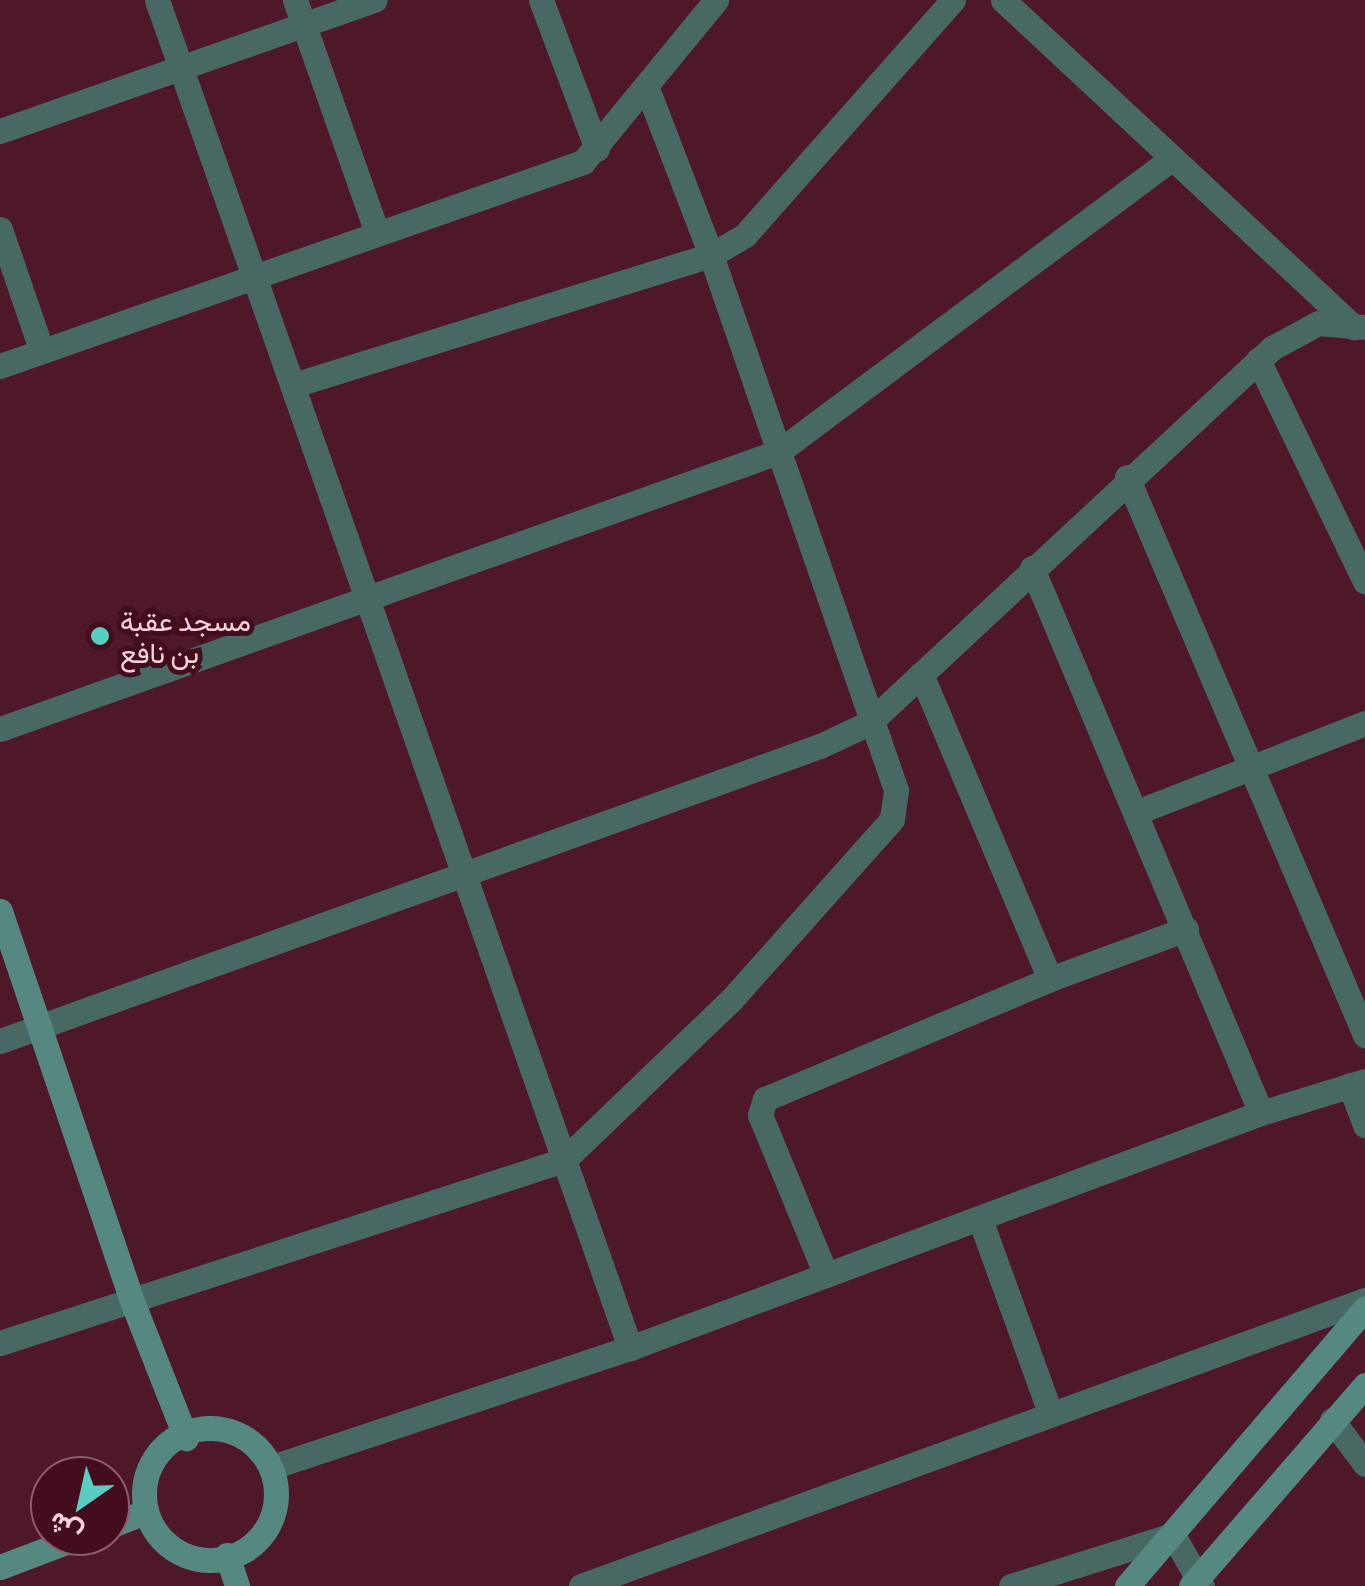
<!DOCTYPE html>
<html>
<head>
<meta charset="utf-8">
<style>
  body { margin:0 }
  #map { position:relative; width:1365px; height:1586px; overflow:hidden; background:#4e1828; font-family:Manrope,Vazirmatn,sans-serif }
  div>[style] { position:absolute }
  .street>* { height:25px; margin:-12.5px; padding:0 12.5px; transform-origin:12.5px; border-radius:12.5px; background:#486863 }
  .secondary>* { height:25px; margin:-12.5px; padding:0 12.5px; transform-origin:12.5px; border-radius:12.5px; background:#548881 }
  .secondary>.ring { margin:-12.5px; padding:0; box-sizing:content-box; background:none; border:25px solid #548881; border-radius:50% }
  .dots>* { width:28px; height:28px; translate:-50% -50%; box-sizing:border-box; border:5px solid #430d1e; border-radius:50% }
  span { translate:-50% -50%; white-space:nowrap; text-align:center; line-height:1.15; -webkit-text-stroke:10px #430d1e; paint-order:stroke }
  .poi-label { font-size:28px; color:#f8d4da }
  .left { translate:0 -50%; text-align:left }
  .north { position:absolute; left:30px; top:1456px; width:100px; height:100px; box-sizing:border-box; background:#430d1e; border:2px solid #8b5d69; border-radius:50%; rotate:214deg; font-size:28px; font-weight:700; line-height:40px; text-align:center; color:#f8d4da }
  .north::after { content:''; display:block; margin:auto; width:35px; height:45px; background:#57cec1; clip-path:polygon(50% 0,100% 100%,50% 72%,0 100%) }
</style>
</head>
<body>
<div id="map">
  <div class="street">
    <div style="left:157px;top:0;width:1429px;rotate:70.66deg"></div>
    <div style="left:295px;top:0;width:247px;rotate:70.6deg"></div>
    <div style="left:541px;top:0;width:159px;rotate:69.4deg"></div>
    <div style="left:1003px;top:0;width:480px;rotate:43deg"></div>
    <div style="left:0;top:131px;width:397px;rotate:-19.3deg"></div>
    <div style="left:0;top:229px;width:127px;rotate:71.1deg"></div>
    <div style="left:1258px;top:360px;width:246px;rotate:64.2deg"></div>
    <div style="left:0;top:366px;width:618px;rotate:-19.29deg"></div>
    <div style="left:583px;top:162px;width:210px;rotate:-50.6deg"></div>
    <div style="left:297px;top:384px;width:434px;rotate:-17.3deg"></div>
    <div style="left:711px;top:255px;width:39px;rotate:-30deg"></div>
    <div style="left:745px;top:235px;width:314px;rotate:-48.5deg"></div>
    <div style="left:1127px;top:477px;width:607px;rotate:66.9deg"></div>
    <div style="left:1032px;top:568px;width:591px;rotate:67.21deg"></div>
    <div style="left:921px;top:674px;width:331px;rotate:67.1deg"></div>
    <div style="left:0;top:729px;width:826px;rotate:-19.6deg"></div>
    <div style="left:778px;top:452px;width:487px;rotate:-36.7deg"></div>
    <div style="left:1137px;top:812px;width:245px;rotate:-21.3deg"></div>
    <div style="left:0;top:1041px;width:871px;rotate:-19.79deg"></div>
    <div style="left:820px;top:746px;width:54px;rotate:-25.1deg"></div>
    <div style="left:869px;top:723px;width:550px;rotate:-42.94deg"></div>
    <div style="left:1272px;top:348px;width:52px;rotate:-28.5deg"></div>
    <div style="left:1318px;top:323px;width:47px;rotate:4.9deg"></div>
    <div style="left:1350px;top:1085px;width:43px;rotate:69.4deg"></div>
    <div style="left:980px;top:1219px;width:208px;rotate:70.1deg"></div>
    <div style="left:826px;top:1275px;width:173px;rotate:-112.4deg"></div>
    <div style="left:760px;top:1115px;width:17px;rotate:-73deg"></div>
    <div style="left:765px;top:1099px;width:309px;rotate:-22.8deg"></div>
    <div style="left:1050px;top:979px;width:145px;rotate:-20.2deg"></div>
    <div style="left:0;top:1343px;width:593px;rotate:-17.98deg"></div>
    <div style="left:564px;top:1160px;width:231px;rotate:-43.8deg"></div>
    <div style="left:731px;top:1000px;width:242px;rotate:-48.3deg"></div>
    <div style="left:892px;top:819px;width:29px;rotate:-82deg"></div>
    <div style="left:896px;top:790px;width:566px;rotate:-109.08deg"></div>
    <div style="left:711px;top:255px;width:181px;rotate:-111deg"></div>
    <div style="left:1332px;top:1420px;width:55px;rotate:53.1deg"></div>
    <div style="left:275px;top:1466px;width:374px;rotate:-18.4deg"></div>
    <div style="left:630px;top:1348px;width:673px;rotate:-20.43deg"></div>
    <div style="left:1261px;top:1113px;width:109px;rotate:-17.1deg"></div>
    <div style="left:581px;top:1586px;width:835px;rotate:-20.04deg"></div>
    <div style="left:1011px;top:1586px;width:170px;rotate:-17.5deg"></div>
    <div style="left:1173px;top:1535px;width:59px;rotate:60.4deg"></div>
  </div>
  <div class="secondary">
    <div style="left:0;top:911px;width:406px;rotate:71.3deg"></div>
    <div style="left:130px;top:1296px;width:153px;rotate:68.5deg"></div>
    <div class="ring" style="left:144px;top:1428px;width:107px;height:107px"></div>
    <div style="left:110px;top:1526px;width:35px;rotate:-22deg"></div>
    <div style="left:227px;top:1555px;width:33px;rotate:72deg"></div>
    <div style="left:0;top:1567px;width:88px;rotate:-20.7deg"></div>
    <div style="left:1127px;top:1586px;width:366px;rotate:-49.4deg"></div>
    <div style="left:1191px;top:1586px;width:266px;rotate:-49.1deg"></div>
  </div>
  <div class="dots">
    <div style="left:100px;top:636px;background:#57cec1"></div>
  </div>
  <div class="poi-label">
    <span class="left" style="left:120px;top:636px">مسجد عقبة<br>بن نافع</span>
  </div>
  <div class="north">ش</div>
</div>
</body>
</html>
